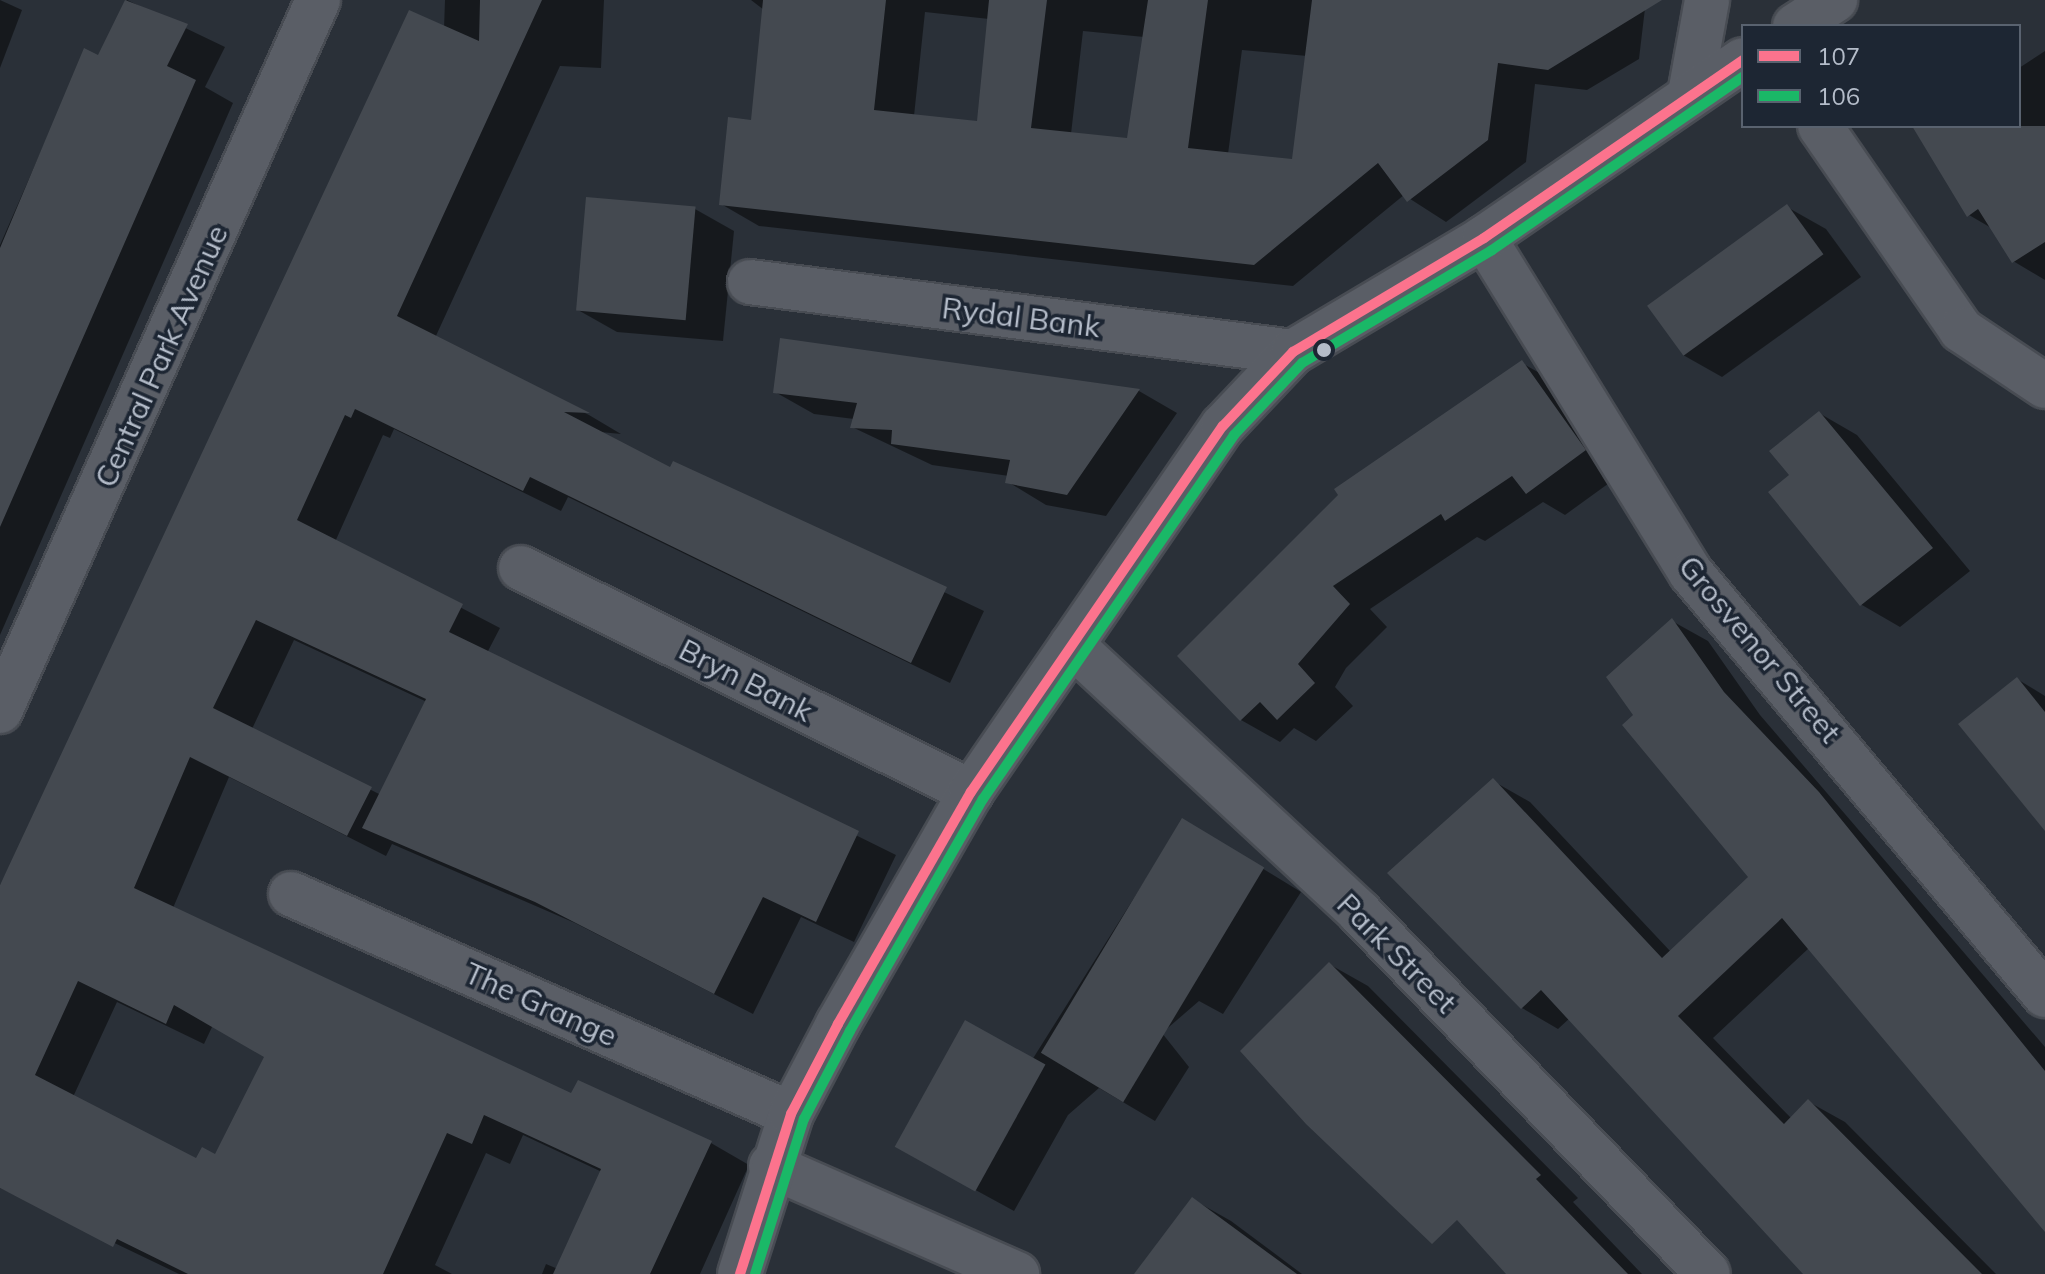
<!DOCTYPE html>
<html>
<head>
<meta charset="utf-8">
<style>
  body { margin:0 }
  #map { position:relative; width:2045px; height:1274px; overflow:hidden; background:#2a3038; font-family:Mulish,sans-serif }
  div>[style] { position:absolute }
  .shadow>* { inset:0; background:#0007 }
  .building>* { inset:0; background:#444950; transform-origin:0 0 }
  .roads { filter:drop-shadow(2px 0 #484c53) drop-shadow(-2px 0 #484c53) drop-shadow(0 2px #484c53) drop-shadow(0 -2px #484c53) }
  .street>* { height:44px; margin:-22px; padding:0 22px; transform-origin:22px; border-radius:22px; background:#5a5e66 }
  .bus-1>* { height:10px; margin:-5px; padding:0 5px; transform-origin:5px; border-radius:5px; background:#fc738d }
  .bus-2>* { height:10px; margin:-5px; padding:0 5px; transform-origin:5px; border-radius:5px; background:#1ab867 }
  .dots>* { width:22px; height:22px; translate:-50% -50%; box-sizing:border-box; border:4px solid #1d2633; border-radius:50% }
  span { translate:-50% -50%; white-space:nowrap; text-align:center; line-height:1.15; -webkit-text-stroke:7px #1d2633; paint-order:stroke }
  .street-label { font-size:30px; color:#b4bcc9 }
  .legend { position:absolute; left:1741px; top:24px; width:280px; height:104px; box-sizing:border-box; background:#1d2633; border:2px solid #59626f; margin:0; padding:10px 14px; list-style:none; font-size:24px; color:#b4bcc9 }
  .legend li { display:flex; align-items:center; gap:16px; height:40px }
  .legend b { width:40px; border:2px solid #59626f }
</style>
</head>
<body>
<div id="map">
  <div class="shadow">
    <div style="clip-path:polygon(0 0,22px 10px,0 68px)"></div>
    <div style="clip-path:polygon(127px 0,225px 47px,205px 87px,233px 103px,0 635px,0 245px,85px 51px,99px 58px)"></div>
    <div style="clip-path:polygon(evenodd,445px 0,604px 0,601px 68px,560px 66px,435px 338px,589px 415px,621px 434px,600px 432px,671px 469px,674px 464px,984px 611px,950px 683px,568px 497px,561px 511px,394px 429px,390px 438px,383px 435px,335px 542px,500px 628px,487px 653px,896px 855px,854px 942px,801px 917px,753px 1014px,575px 923px,392px 844px,386px 856px,229px 777px,173px 908px,572px 1096px,711px 1143px,749px 1165px,700px 1274px,542px 1274px,546px 1264px,558px 1269px,602px 1172px,523px 1135px,510px 1164px,486px 1153px,435px 1265px,452px 1274px,179px 1274px,0 1188px,0 885px,444px 28px,445px 0,294px 640px,427px 702px,381px 795px,252px 729px,294px 640px,445px 0,117px 1002px,204px 1044px,213px 1025px,266px 1056px,216px 1157px,197px 1161px,73px 1097px,117px 1002px)"></div>
    <div style="clip-path:polygon(evenodd,1646px 0,1639px 59px,1587px 90px,1535px 84px,1526px 162px,1446px 222px,1404px 195px,1293px 286px,759px 226px,721px 204px,752px 122px,764px 10px,751px 0,1646px 0,925px 12px,989px 19px,978px 123px,914px 116px,925px 12px,1646px 0,1083px 31px,1144px 37px,1129px 140px,1071px 134px,1083px 31px,1646px 0,1242px 50px,1307px 56px,1293px 161px,1228px 154px,1242px 50px)"></div>
    <div style="clip-path:polygon(2045px 51px,2045px 280px,2013px 261px,1993px 229px,1969px 215px,1928px 126px,2019px 126px,2019px 68px)"></div>
    <div style="clip-path:polygon(1787px 207px,1826px 229px,1861px 277px,1722px 377px,1683px 355px)"></div>
    <div style="clip-path:polygon(695px 209px,734px 231px,723px 341px,617px 332px,578px 310px)"></div>
    <div style="clip-path:polygon(782px 340px,1139px 391px,1177px 413px,1106px 516px,1046px 505px,1008px 482px,1009px 476px,932px 465px,852px 427px,854px 419px,814px 414px,775px 392px)"></div>
    <div style="clip-path:polygon(1522px 363px,1561px 385px,1623px 473px,1565px 515px,1543px 502px,1485px 541px,1477px 537px,1370px 609px,1387px 627px,1346px 668px,1335px 687px,1353px 706px,1316px 741px,1294px 728px,1280px 742px,1241px 720px,1180px 656px)"></div>
    <div style="clip-path:polygon(1819px 413px,1857px 435px,1970px 571px,1900px 627px,1862px 605px,1771px 493px,1792px 476px)"></div>
    <div style="clip-path:polygon(1672px 621px,1708px 641px,1760px 715px,2045px 1047px,2045px 1228px,1809px 948px,1713px 1038px,1792px 1119px,1809px 1102px,1845px 1122px,1996px 1274px,1808px 1274px,1571px 1017px,1558px 1029px,1522px 1008px,1493px 781px,1530px 802px,1671px 952px,1751px 877px,1636px 716px)"></div>
    <div style="clip-path:polygon(2017px 679px,2045px 696px,2045px 826px)"></div>
    <div style="clip-path:polygon(1183px 820px,1301px 892px,1223px 1014px,1199px 1001px,1162px 1033px,1189px 1067px,1155px 1121px,1099px 1088px,1068px 1115px,1014px 1211px,937px 1169px,1032px 1060px)"></div>
    <div style="clip-path:polygon(1329px 964px,1368px 986px,1578px 1198px,1573px 1202px,1642px 1274px,1514px 1274px,1360px 1111px)"></div>
    <div style="clip-path:polygon(1192px 1199px,1231px 1221px,1302px 1274px,1171px 1274px)"></div>
  </div>
  <div class="building">
    <div style="clip-path:polygon(125px 0,188px 24px,167px 66px,196px 80px,0 527px,0 248px,84px 48px,98px 55px)"></div>
    <div style="clip-path:polygon(evenodd,480px 0,542px 0,397px 316px,590px 413px,564px 412px,670px 467px,673px 461px,947px 587px,911px 663px,530px 477px,523px 491px,355px 409px,351px 418px,345px 415px,297px 520px,463px 604px,449px 632px,859px 831px,816px 922px,763px 897px,714px 994px,535px 902px,362px 828px,426px 699px,256px 620px,213px 708px,372px 787px,347px 836px,190px 757px,134px 888px,571px 1093px,578px 1080px,712px 1141px,650px 1274px,553px 1274px,601px 1169px,484px 1115px,472px 1144px,447px 1133px,383px 1274px,188px 1274px,117px 1239px,113px 1247px,0 1188px,0 885px,409px 10px,479px 41px,480px 0,78px 981px,166px 1024px,174px 1005px,264px 1057px,215px 1154px,202px 1147px,196px 1158px,35px 1075px,78px 981px)"></div>
    <div style="clip-path:polygon(763px 0,886px 0,874px 110px,977px 121px,989px 0,1047px 0,1031px 128px,1127px 138px,1148px 0,1208px 0,1188px 148px,1292px 159px,1312px 0,1662px 0,1548px 70px,1498px 63px,1488px 140px,1407px 202px,1378px 163px,1254px 265px,719px 205px,728px 117px,751px 120px)"></div>
    <div style="clip-path:polygon(1912px 126px,2045px 126px,2045px 242px,2012px 263px,1978px 209px,1967px 217px)"></div>
    <div style="left:586px;top:197px;width:110px;height:114px;rotate:5deg"></div>
    <div style="left:1787px;top:204px;width:62px;height:173px;rotate:54deg"></div>
    <div style="clip-path:polygon(780px 338px,1140px 389px,1067px 495px,1005px 483px,1010px 460px,891px 444px,892px 430px,850px 428px,857px 403px,773px 393px)"></div>
    <div style="clip-path:polygon(1522px 360px,1586px 450px,1526px 494px,1512px 476px,1445px 521px,1441px 514px,1333px 586px,1350px 604px,1298px 664px,1315px 683px,1277px 720px,1260px 702px,1240px 721px,1177px 656px,1338px 495px,1334px 489px)"></div>
    <div style="clip-path:polygon(1819px 411px,1933px 548px,1860px 606px,1768px 492px,1789px 475px,1769px 451px)"></div>
    <div style="clip-path:polygon(1672px 618px,1724px 692px,1819px 792px,2045px 1071px,2045px 1232px,1782px 918px,1678px 1016px,1784px 1124px,1808px 1099px,1982px 1274px,1803px 1274px,1541px 990px,1521px 1009px,1387px 873px,1493px 778px,1662px 958px,1748px 877px,1622px 725px,1633px 715px,1606px 677px)"></div>
    <div style="clip-path:polygon(2017px 677px,2045px 712px,2045px 831px,1958px 724px)"></div>
    <div style="left:1182px;top:818px;width:96px;height:274px;rotate:31deg"></div>
    <div style="clip-path:polygon(1329px 962px,1541px 1175px,1536px 1179px,1628px 1274px,1506px 1274px,1457px 1220px,1432px 1244px,1306px 1124px,1240px 1051px)"></div>
    <div style="left:965px;top:1020px;width:92px;height:145px;rotate:29deg"></div>
    <div style="clip-path:polygon(1192px 1197px,1297px 1274px,1134px 1274px)"></div>
  </div>
  <div class="roads">
    <div class="street">
      <div style="left:1795px;top:26px;width:48px;rotate:-33deg"></div>
      <div style="left:1690px;top:94px;width:96px;rotate:-79.7deg"></div>
      <div style="left:1820px;top:126px;width:248px;rotate:55.3deg"></div>
      <div style="left:1961px;top:330px;width:101px;rotate:33.7deg"></div>
      <div style="left:1484px;top:238px;width:394px;rotate:58.3deg"></div>
      <div style="left:1691px;top:573px;width:551px;rotate:50.01deg"></div>
      <div style="left:750px;top:282px;width:547px;rotate:7.35deg"></div>
      <div style="left:521px;top:568px;width:503px;rotate:26.46deg"></div>
      <div style="left:1072px;top:645px;width:393px;rotate:42.9deg"></div>
      <div style="left:1360px;top:913px;width:501px;rotate:46.05deg"></div>
      <div style="left:0;top:711px;width:779px;rotate:-65.9deg"></div>
      <div style="left:291px;top:894px;width:546px;rotate:23.75deg"></div>
      <div style="left:771px;top:1166px;width:269px;rotate:23.7deg"></div>
      <div style="left:740px;top:1274px;width:168px;rotate:-72.3deg"></div>
      <div style="left:791px;top:1114px;width:102px;rotate:-62.4deg"></div>
      <div style="left:838px;top:1024px;width:267px;rotate:-60.2deg"></div>
      <div style="left:971px;top:792px;width:444px;rotate:-55.5deg"></div>
      <div style="left:1223px;top:426px;width:102px;rotate:-46.6deg"></div>
      <div style="left:1293px;top:352px;width:222px;rotate:-30.8deg"></div>
      <div style="left:1484px;top:238px;width:314px;rotate:-34.5deg"></div>
    </div>
  </div>
  <div class="bus-1">
    <div style="left:740px;top:1274px;width:168px;rotate:-72.3deg"></div>
    <div style="left:791px;top:1114px;width:102px;rotate:-62.4deg"></div>
    <div style="left:838px;top:1024px;width:267px;rotate:-60.2deg"></div>
    <div style="left:971px;top:792px;width:444px;rotate:-55.5deg"></div>
    <div style="left:1223px;top:426px;width:102px;rotate:-46.6deg"></div>
    <div style="left:1293px;top:352px;width:222px;rotate:-30.8deg"></div>
    <div style="left:1484px;top:238px;width:314px;rotate:-34.5deg"></div>
  </div>
  <div class="bus-2">
    <div style="left:755px;top:1274px;width:163px;rotate:-72.5deg"></div>
    <div style="left:804px;top:1119px;width:99px;rotate:-62.4deg"></div>
    <div style="left:850px;top:1031px;width:267px;rotate:-60.2deg"></div>
    <div style="left:983px;top:799px;width:442px;rotate:-55.4deg"></div>
    <div style="left:1234px;top:435px;width:99px;rotate:-46.6deg"></div>
    <div style="left:1302px;top:363px;width:221px;rotate:-30.7deg"></div>
    <div style="left:1492px;top:250px;width:305px;rotate:-34.6deg"></div>
  </div>
  <div class="dots">
    <div style="left:1324px;top:350px;background:#b4bcc9"></div>
  </div>
  <div class="street-label">
    <span style="left:1021px;top:317px;rotate:7deg">Rydal Bank</span>
    <span style="left:161px;top:356px;rotate:-66deg">Central Park Avenue</span>
    <span style="left:1760px;top:649px;rotate:50deg">Grosvenor Street</span>
    <span style="left:746px;top:680px;rotate:27deg">Bryn Bank</span>
    <span style="left:1397px;top:953px;rotate:45deg">Park Street</span>
    <span style="left:541px;top:1004px;rotate:24deg">The Grange</span>
  </div>
  <ul class="legend">
  <li><b style="height:10px;background:#fc738d"></b>107</li>
  <li><b style="height:10px;background:#1ab867"></b>106</li>
  </ul>
</div>
</body>
</html>
